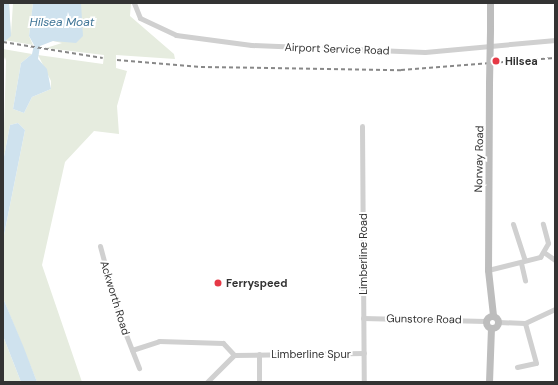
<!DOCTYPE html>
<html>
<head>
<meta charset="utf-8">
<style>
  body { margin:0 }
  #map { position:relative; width:558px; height:385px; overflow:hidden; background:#fff; font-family:"DM Sans",sans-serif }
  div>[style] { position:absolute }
  .green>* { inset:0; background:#e6ecdf }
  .water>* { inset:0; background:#cfe2ee }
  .street>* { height:5px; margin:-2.5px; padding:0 2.5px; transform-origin:2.5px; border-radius:2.5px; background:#d0d0d0 }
  .secondary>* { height:7px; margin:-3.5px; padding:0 3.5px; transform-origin:3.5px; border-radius:3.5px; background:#bdbdbd }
  .secondary>.ring { margin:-3.5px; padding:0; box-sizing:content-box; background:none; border:7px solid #bdbdbd; border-radius:50% }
  .rail>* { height:1.5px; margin-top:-0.75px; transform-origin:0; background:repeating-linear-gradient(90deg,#888 0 4px,transparent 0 7px) }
  .secondary-bridge>* { height:7px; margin:-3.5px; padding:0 3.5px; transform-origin:3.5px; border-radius:3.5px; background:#bdbdbd }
  .dots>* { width:11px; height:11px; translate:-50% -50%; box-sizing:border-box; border:2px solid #fff; border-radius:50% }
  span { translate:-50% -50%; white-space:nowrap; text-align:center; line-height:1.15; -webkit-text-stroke:4px #fff; paint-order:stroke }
  .street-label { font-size:11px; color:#333 }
  .poi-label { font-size:11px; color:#333; font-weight:700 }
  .left { translate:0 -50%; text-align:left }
  .water-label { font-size:12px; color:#3f7597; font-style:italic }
  .frame { position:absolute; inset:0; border:4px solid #333; pointer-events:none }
</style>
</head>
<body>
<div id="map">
  <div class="green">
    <div style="clip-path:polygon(3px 3px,9px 3px,11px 34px,13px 3px,33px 3px,29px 36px,33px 45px,4px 40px,3px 43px)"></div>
    <div style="clip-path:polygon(67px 3px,131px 3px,130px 16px,174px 54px,175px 59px,116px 55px,116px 68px,127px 71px,117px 106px,119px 134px,94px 131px,65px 162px,42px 265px,82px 382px,37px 382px,3px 298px,3px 240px,25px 130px,18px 123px,10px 125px,3px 162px,6px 61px,5px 57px,3px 63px,3px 49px,32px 54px,21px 63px,13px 109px,24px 113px,32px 97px,51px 89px,51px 81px,38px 55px,103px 64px,104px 55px,46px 48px,62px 43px,53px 41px)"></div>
    <div style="clip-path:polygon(3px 336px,21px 382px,3px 382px)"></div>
  </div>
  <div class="water">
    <div style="clip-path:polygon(3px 3px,9px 3px,11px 36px,3px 43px)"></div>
    <div style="clip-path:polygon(33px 3px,81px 3px,83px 36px,76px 43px,53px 41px,40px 46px,38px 59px,47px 69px,51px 89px,32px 97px,24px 113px,13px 109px,21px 63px,32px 54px,34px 45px,29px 36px)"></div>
    <div style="clip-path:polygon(18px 123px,25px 130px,3px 240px,3px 162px,10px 125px)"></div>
    <div style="clip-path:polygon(3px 298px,24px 348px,37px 382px,21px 382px,3px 336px)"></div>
  </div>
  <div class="street">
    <div style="left:134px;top:3px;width:16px;rotate:68deg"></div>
    <div style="left:140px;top:18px;width:40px;rotate:25deg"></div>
    <div style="left:176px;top:35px;width:76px;rotate:7.6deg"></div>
    <div style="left:251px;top:45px;width:174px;rotate:2.3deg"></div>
    <div style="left:425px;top:52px;width:131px;rotate:-5.3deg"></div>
    <div style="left:362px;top:126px;width:256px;rotate:89.6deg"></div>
    <div style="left:513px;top:224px;width:38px;rotate:72deg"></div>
    <div style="left:100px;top:246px;width:73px;rotate:75deg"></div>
    <div style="left:119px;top:317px;width:55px;rotate:68.6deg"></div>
    <div style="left:545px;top:253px;width:12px;rotate:35deg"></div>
    <div style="left:521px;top:263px;width:18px;rotate:77deg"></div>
    <div style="left:488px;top:270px;width:54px;rotate:-14deg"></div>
    <div style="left:540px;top:257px;width:16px;rotate:-60deg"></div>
    <div style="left:548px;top:243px;width:20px;rotate:-105deg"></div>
    <div style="left:363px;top:318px;width:122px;rotate:1.4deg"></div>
    <div style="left:498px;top:322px;width:27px;rotate:2deg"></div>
    <div style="left:525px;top:323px;width:33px;rotate:-25deg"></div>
    <div style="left:132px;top:350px;width:28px;rotate:-18deg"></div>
    <div style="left:159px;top:341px;width:64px;rotate:1.8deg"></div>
    <div style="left:223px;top:343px;width:16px;rotate:47deg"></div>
    <div style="left:259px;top:354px;width:28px;rotate:90deg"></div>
    <div style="left:517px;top:367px;width:19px;rotate:-12deg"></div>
    <div style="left:536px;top:363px;width:41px;rotate:-105.4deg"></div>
    <div style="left:207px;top:382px;width:38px;rotate:-45deg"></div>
    <div style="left:234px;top:355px;width:130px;rotate:-0.9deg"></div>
  </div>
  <div class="secondary">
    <div style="left:490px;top:3px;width:26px;rotate:90deg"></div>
    <div style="left:489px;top:83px;width:187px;rotate:90.3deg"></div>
    <div style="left:488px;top:270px;width:45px;rotate:83.7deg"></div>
    <div class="ring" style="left:486px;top:316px;width:5px;height:5px"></div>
    <div style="left:489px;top:382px;width:54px;rotate:-87.9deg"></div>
  </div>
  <div class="rail">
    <div style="left:3px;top:42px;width:101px;rotate:9.1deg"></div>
    <div style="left:117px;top:60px;width:84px;rotate:4.8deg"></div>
    <div style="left:201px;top:67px;width:200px;rotate:0.9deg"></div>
    <div style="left:401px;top:70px;width:154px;rotate:-4.5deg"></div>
  </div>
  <div class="secondary-bridge">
    <div style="left:489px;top:83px;width:54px;rotate:-88.9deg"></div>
  </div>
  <div class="dots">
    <div style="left:496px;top:61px;background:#e63946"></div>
    <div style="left:218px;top:283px;background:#e63946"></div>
  </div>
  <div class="street-label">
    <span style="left:337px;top:49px;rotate:2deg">Airport Service Road</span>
    <span style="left:479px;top:159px;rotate:-89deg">Norway Road</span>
    <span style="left:363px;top:254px;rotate:-90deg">Limberline Road</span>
    <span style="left:115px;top:298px;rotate:73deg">Ackworth Road</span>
    <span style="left:424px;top:319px;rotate:1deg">Gunstore Road</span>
    <span style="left:311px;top:354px">Limberline Spur</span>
  </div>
  <div class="poi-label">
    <span class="left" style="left:505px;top:61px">Hilsea</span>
    <span class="left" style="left:226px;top:283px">Ferryspeed</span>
  </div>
  <div class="water-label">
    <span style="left:62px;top:23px">Hilsea Moat</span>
  </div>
  <div class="frame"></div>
</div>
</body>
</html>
